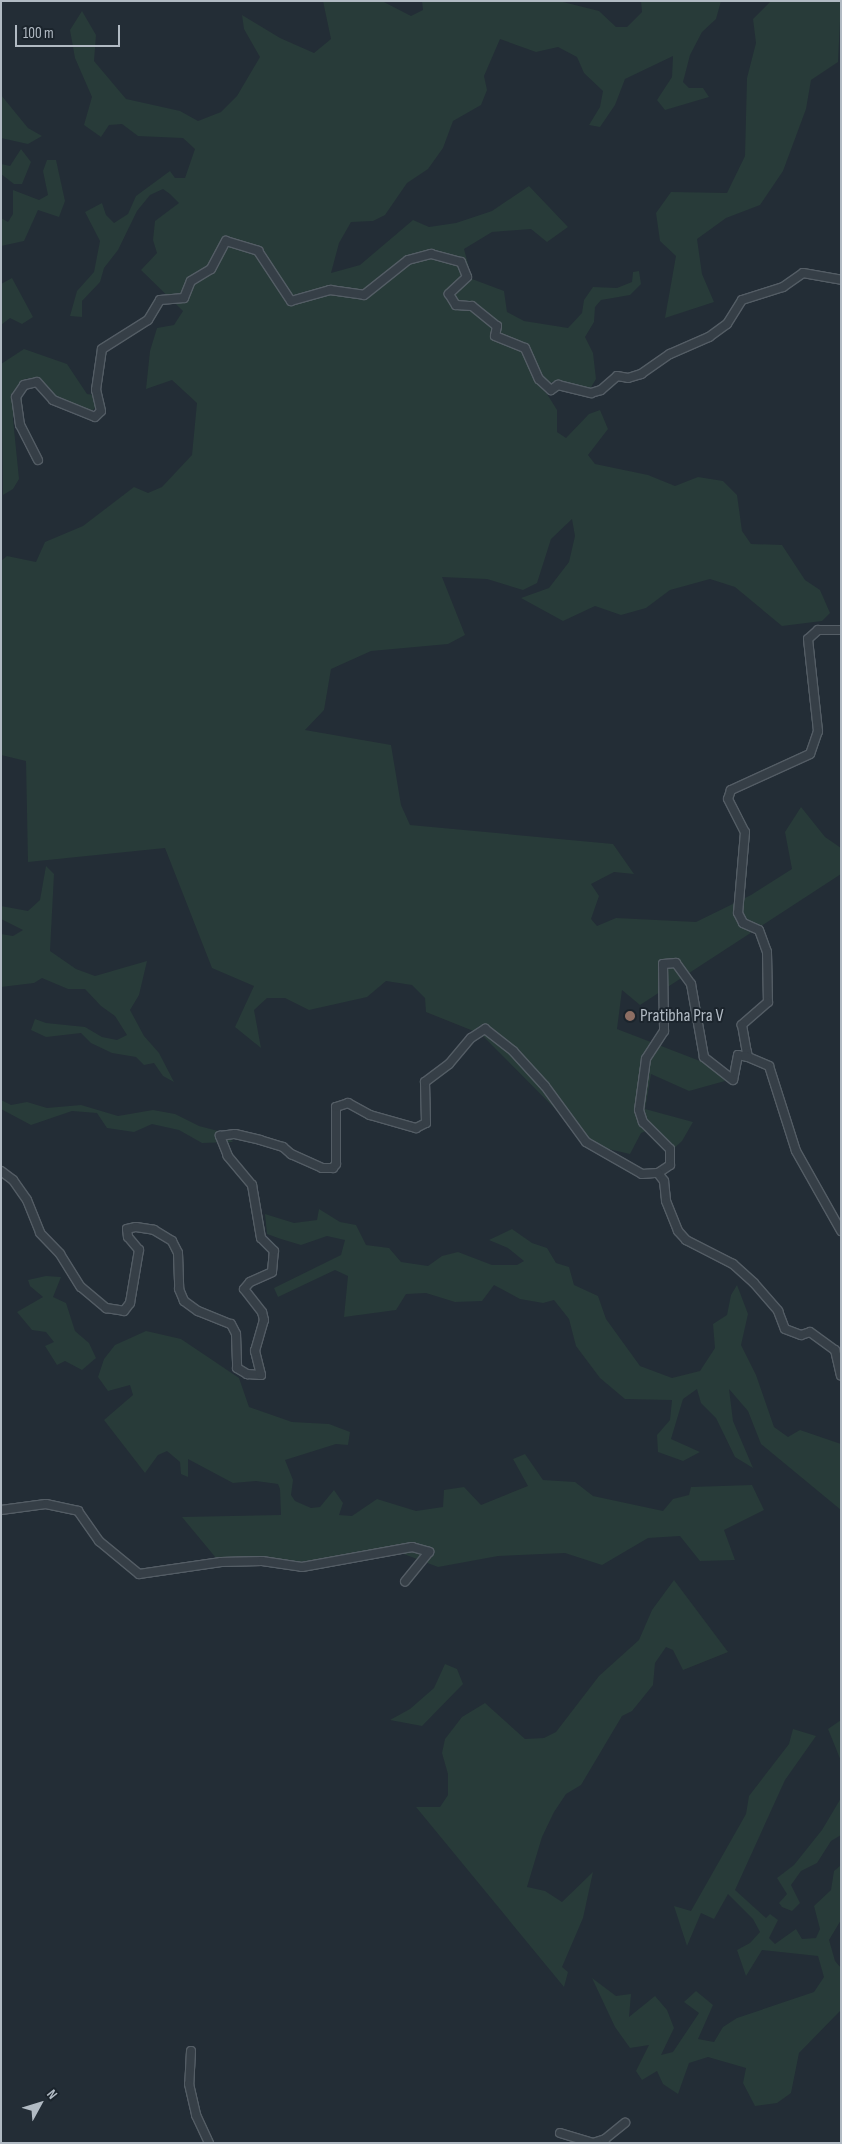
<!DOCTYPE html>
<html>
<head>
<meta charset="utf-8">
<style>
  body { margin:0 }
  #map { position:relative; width:842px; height:2144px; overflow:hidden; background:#232d36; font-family:"Sofia Sans Condensed",sans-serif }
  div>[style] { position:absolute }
  .green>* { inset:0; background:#283b39 }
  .roads { filter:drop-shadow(1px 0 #545d65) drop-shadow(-1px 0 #545d65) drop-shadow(0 1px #545d65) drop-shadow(0 -1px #545d65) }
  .minor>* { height:8px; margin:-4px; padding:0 4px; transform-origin:4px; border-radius:4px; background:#363f47 }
  .dots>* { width:14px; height:14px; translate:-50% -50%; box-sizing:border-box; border:2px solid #1b242c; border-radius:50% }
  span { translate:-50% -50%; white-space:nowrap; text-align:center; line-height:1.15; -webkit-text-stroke:4px #1b242c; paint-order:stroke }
  .poi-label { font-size:18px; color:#b1bac3 }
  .left { translate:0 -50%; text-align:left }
  .frame { position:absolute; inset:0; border:2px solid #b1bac3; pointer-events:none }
  .north { position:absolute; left:15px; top:2079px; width:50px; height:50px; -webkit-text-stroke:4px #1b242c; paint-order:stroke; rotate:51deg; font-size:14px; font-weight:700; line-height:20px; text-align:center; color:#b1bac3 }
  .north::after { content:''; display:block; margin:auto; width:18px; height:22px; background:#b1bac3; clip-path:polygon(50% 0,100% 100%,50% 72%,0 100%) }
  .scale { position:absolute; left:15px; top:25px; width:105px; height:22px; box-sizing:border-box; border:2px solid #b1bac3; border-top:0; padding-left:6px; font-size:15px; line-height:18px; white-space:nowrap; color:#b1bac3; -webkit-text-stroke:4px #1b242c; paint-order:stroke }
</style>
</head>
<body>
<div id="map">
  <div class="green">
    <div style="clip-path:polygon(323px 1px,382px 1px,411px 16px,423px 10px,422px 1px,559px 1px,599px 11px,616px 27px,627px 27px,642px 12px,641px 1px,721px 1px,716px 19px,702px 32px,690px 55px,683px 82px,689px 88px,703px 88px,709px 97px,665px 110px,657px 100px,672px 77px,673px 56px,625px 79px,615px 105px,600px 127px,589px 125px,600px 107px,603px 91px,584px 73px,577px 57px,558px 47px,536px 52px,500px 39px,484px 76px,487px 90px,481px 105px,453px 121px,443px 148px,428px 169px,407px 183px,385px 215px,373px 221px,351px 222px,339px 243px,331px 273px,360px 265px,413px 220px,429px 227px,456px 223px,492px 211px,529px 186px,568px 227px,547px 242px,531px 229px,492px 232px,464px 249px,472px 279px,504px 291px,507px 312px,524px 321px,568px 328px,582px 313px,584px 300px,593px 287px,617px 288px,632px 282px,633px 272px,639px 271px,641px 284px,630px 295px,601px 300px,595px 307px,594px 322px,585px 337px,593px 353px,596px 379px,590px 389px,558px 380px,542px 386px,557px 410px,557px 432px,566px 438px,589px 414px,600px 410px,608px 429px,588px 455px,595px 464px,648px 475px,675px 486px,698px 477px,723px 481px,737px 495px,742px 531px,751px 544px,782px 545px,805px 580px,820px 590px,830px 613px,822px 621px,782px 626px,735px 587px,710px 579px,670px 590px,646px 608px,621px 615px,595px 606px,563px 621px,521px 598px,549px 588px,569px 562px,575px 536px,572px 519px,551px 539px,537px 583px,523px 590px,487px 579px,442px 577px,465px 635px,448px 644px,371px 651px,331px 669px,324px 710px,305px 730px,391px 745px,401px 805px,410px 825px,613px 844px,634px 874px,614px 872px,591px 884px,599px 896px,591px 919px,597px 926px,616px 918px,696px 922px,751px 895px,792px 869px,785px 832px,801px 807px,825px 837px,841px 848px,841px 874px,640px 1005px,622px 990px,617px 1029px,713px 1066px,725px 1081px,689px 1091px,651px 1074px,645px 1109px,693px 1122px,682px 1141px,668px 1154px,653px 1128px,641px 1133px,630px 1154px,591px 1145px,481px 1034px,426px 1012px,425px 998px,412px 985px,386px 981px,367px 997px,309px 1010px,285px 998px,267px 998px,254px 1010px,261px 1048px,235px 1027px,254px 986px,212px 968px,165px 848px,28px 862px,26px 761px,1px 755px,1px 561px,7px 556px,36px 562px,45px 542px,83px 526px,134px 487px,148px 493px,162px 487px,192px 455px,197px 403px,172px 380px,146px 389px,150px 351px,157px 328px,174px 325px,183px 311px,141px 270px,157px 253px,153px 240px,155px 221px,179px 203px,170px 194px,163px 189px,150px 195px,137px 211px,118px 250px,104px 268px,100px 282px,82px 301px,82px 317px,70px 316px,77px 291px,94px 272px,100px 241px,85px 212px,102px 203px,106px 215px,114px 223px,128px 214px,136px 196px,170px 171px,175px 178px,185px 178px,195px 149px,183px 138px,138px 136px,122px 124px,109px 125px,101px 137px,84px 125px,92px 97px,75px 58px,70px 30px,82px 11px,96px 35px,94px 61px,126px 99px,180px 111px,198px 121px,221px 112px,237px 96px,260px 57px,244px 29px,242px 15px,280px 38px,314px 53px,331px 39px)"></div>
    <div style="clip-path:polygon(771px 1px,841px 1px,838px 62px,811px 80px,806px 109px,783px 171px,760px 205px,726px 218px,697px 239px,702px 274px,714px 302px,665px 318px,676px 256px,660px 241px,656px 213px,671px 192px,727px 193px,745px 156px,747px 78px,756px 43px,753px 19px)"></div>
    <div style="clip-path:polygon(1px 95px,28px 128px,42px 136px,28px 144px,1px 138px)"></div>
    <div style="clip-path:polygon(21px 149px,31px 162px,22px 184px,14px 184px,1px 174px,1px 164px,10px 166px)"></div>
    <div style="clip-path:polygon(47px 160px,56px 160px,65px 201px,59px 217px,38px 210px,24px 241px,1px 246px,1px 218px,8px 222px,13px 214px,13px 190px,39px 200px,48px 195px,43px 171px)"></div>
    <div style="clip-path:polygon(12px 278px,33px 317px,22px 324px,10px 318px,1px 325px,1px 284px)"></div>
    <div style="clip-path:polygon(24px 349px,67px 364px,87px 394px,94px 395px,96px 407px,92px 411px,55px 396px,35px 378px,24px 379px,14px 394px,13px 419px,19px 479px,13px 489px,3px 495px,1px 364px)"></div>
    <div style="clip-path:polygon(46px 866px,54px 874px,50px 951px,76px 969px,95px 976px,147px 961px,139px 995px,130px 1010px,144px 1036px,159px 1053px,174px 1082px,163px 1076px,154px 1063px,144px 1065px,136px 1057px,112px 1053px,91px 1043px,81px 1033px,46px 1037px,31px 1030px,35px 1019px,46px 1023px,85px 1027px,102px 1037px,117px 1040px,127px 1035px,115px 1016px,101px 1006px,85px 989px,68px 989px,42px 978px,34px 983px,1px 987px,1px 934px,13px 936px,23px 930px,1px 919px,1px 906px,28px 911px,40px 900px)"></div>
    <div style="clip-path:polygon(1px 1100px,11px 1105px,27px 1102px,47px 1108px,81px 1105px,118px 1116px,153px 1110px,175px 1114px,199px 1126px,222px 1132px,233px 1142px,202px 1143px,179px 1130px,152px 1124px,134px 1132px,107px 1128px,97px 1113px,72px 1111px,31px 1125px,1px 1109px)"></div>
    <div style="clip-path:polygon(319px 1209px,340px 1222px,356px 1225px,366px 1245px,389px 1248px,401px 1262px,428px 1266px,442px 1256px,458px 1252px,492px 1265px,517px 1265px,524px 1261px,508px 1248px,489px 1240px,512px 1229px,532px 1243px,547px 1248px,556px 1263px,569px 1267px,574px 1285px,598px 1296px,606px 1319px,640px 1366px,672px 1378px,700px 1371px,715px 1348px,713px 1324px,727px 1315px,731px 1295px,737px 1285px,748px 1314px,741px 1345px,756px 1375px,774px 1427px,788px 1437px,800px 1430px,841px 1444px,841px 1510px,761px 1444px,748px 1411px,729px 1389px,733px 1421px,753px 1468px,735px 1457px,716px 1418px,701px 1403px,697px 1389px,683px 1399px,671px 1439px,700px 1452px,683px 1461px,658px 1452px,657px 1435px,670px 1420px,672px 1400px,625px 1399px,600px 1378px,576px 1346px,569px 1319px,554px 1300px,543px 1303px,520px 1299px,494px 1285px,482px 1301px,455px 1302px,426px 1293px,406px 1294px,396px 1310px,344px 1317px,348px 1276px,335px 1270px,278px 1297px,274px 1288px,341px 1255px,345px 1240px,327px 1236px,301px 1245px,281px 1239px,267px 1234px,265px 1214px,294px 1223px,317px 1220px)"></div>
    <div style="clip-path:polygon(46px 1276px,61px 1277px,53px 1297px,66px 1303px,75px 1331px,89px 1343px,96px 1358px,82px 1370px,65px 1361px,57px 1365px,45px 1346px,54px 1342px,46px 1332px,32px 1330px,17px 1312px,43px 1297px,30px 1286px,28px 1280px)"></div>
    <div style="clip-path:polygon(146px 1331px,181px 1339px,239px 1378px,249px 1407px,292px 1422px,329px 1424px,350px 1432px,348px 1445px,336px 1444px,285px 1460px,293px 1480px,291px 1495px,295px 1501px,311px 1508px,320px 1507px,334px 1490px,343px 1503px,339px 1515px,352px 1516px,377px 1499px,416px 1511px,443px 1507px,444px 1490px,464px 1487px,481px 1505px,528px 1486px,513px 1459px,525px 1454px,543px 1480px,575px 1482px,593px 1496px,663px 1511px,673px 1499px,689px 1495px,691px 1487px,752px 1485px,764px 1510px,724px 1530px,735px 1560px,700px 1561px,680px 1536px,648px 1538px,602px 1565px,565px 1553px,498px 1556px,438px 1567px,388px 1548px,302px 1563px,264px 1557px,216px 1558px,182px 1517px,281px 1515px,280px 1489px,278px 1484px,256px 1481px,233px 1483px,188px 1459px,188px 1477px,181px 1474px,180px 1462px,167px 1451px,158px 1455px,145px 1473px,104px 1420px,133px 1395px,130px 1385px,108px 1391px,98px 1377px,104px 1359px,115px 1345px)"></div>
    <div style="clip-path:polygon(674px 1580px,728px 1652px,683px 1670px,673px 1650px,666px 1647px,655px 1663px,653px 1685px,632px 1711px,622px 1716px,581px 1785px,566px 1794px,554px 1812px,542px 1837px,527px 1887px,545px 1891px,562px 1902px,593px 1872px,583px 1918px,562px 1967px,568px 1972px,564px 1987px,416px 1807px,440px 1807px,448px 1795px,448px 1774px,442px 1753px,445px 1739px,462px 1717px,485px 1703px,525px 1739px,544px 1738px,556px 1732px,599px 1676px,639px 1640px,652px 1610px)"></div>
    <div style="clip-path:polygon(445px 1664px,457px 1669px,463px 1684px,422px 1726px,390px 1720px,410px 1709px,434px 1688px)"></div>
    <div style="clip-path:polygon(841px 1720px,841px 1761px,828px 1729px)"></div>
    <div style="clip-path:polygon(793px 1729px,816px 1736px,785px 1780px,735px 1890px,766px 1918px,770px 1914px,778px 1920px,769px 1938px,775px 1944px,796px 1929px,802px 1939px,816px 1938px,820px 1929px,814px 1906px,831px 1890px,834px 1871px,841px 1865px,841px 1920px,829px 1940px,835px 1961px,841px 1968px,841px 2010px,799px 2053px,791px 2093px,777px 2103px,755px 2106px,743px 2083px,746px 2068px,708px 2057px,689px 2063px,678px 2094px,663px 2084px,657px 2071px,642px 2080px,636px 2071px,649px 2045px,630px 2048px,615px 2027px,592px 1978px,616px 1996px,631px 1994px,629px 2017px,655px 1996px,667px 2010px,674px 2028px,661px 2055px,673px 2052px,699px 2013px,684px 2002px,696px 1991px,713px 2005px,698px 2039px,714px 2042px,723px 2027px,737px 2018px,814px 1992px,824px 1977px,818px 1956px,762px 1950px,746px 1976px,737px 1950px,750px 1943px,760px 1932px,753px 1919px,728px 1894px,714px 1919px,701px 1913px,687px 1946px,674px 1906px,691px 1911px,746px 1814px,749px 1796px,789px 1744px)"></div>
    <div style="clip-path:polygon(841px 1798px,841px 1835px,831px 1841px,817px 1863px,801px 1871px,791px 1885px,800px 1903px,792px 1911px,782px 1907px,779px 1903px,787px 1894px,777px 1878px,794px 1865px,822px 1830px)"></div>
  </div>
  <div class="roads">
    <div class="minor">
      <div style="left:38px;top:460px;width:39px;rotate:-117deg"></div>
      <div style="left:20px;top:425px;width:28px;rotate:-98deg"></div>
      <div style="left:16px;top:397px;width:14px;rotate:-56deg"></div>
      <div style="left:24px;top:385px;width:13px;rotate:-13deg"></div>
      <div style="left:37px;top:382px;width:24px;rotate:48deg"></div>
      <div style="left:53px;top:400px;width:45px;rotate:22deg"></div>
      <div style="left:95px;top:417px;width:8px;rotate:-45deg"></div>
      <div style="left:101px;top:411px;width:22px;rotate:-103deg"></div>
      <div style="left:96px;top:390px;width:41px;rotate:-81.7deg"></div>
      <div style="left:102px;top:349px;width:54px;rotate:-32.2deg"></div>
      <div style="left:148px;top:320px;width:23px;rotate:-59deg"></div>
      <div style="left:160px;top:300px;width:24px;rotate:-5deg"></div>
      <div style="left:184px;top:298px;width:18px;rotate:-68deg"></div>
      <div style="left:191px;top:281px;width:23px;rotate:-31deg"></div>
      <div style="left:211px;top:269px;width:32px;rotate:-62deg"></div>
      <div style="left:226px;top:241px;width:34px;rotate:17deg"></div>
      <div style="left:258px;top:251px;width:60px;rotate:56.6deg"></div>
      <div style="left:291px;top:301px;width:41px;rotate:-15.8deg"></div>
      <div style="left:330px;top:290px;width:34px;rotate:8deg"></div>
      <div style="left:364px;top:295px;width:56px;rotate:-38.5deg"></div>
      <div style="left:408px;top:260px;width:24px;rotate:-15deg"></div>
      <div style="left:431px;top:254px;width:31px;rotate:15deg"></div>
      <div style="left:461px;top:262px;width:16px;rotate:68deg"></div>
      <div style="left:467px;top:277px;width:25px;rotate:137deg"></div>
      <div style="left:449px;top:294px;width:13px;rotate:58deg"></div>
      <div style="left:456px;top:305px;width:16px;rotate:4deg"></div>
      <div style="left:472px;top:306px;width:32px;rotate:39deg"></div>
      <div style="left:497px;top:326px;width:10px;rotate:101deg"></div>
      <div style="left:495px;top:336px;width:32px;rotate:22deg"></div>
      <div style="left:525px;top:348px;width:34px;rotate:66deg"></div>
      <div style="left:539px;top:379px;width:16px;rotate:43deg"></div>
      <div style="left:551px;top:390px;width:9px;rotate:-36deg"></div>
      <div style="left:558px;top:385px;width:34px;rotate:14deg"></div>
      <div style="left:591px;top:393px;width:10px;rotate:-17deg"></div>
      <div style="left:601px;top:390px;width:21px;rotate:-41deg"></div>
      <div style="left:617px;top:376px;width:11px;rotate:10deg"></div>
      <div style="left:628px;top:378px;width:14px;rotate:-17deg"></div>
      <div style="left:641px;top:374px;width:35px;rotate:-35deg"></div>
      <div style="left:670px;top:354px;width:43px;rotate:-23.6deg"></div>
      <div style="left:709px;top:337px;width:22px;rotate:-36deg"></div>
      <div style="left:727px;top:324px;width:28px;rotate:-58deg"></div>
      <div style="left:742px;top:300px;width:43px;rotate:-17.6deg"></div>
      <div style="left:783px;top:287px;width:24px;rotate:-35deg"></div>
      <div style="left:803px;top:273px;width:39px;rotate:10deg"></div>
      <div style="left:841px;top:630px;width:23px;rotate:180deg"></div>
      <div style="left:818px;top:630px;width:13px;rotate:138deg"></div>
      <div style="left:808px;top:639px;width:93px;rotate:83.8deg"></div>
      <div style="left:818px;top:731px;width:24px;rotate:109deg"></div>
      <div style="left:810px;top:754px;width:87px;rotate:155.5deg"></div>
      <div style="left:731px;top:790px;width:9px;rotate:108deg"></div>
      <div style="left:728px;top:799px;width:37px;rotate:63deg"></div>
      <div style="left:745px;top:832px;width:81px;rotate:94.9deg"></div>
      <div style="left:738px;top:913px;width:11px;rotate:63deg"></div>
      <div style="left:743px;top:923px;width:17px;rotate:24deg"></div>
      <div style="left:759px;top:930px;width:23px;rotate:70deg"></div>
      <div style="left:767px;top:952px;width:50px;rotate:88.9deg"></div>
      <div style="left:768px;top:1002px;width:35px;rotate:139deg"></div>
      <div style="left:742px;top:1025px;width:27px;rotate:80deg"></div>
      <div style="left:747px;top:1052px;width:5px;rotate:79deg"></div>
      <div style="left:748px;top:1057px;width:23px;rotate:23deg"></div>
      <div style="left:769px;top:1066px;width:89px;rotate:72.4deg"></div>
      <div style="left:796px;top:1151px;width:92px;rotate:60.6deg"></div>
      <div style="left:748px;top:1057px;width:10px;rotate:-169deg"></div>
      <div style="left:738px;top:1055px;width:25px;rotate:101deg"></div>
      <div style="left:733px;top:1080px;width:37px;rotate:-142deg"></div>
      <div style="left:704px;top:1057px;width:74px;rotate:-100.1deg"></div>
      <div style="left:691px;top:984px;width:26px;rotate:-126deg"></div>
      <div style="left:676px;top:963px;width:13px;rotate:176deg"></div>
      <div style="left:663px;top:964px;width:67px;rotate:89.1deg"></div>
      <div style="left:664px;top:1031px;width:33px;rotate:123deg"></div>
      <div style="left:646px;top:1059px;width:51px;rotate:97.8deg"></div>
      <div style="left:639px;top:1110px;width:13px;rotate:72deg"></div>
      <div style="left:643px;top:1122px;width:38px;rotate:45deg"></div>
      <div style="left:670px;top:1149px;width:16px;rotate:90deg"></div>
      <div style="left:670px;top:1165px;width:14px;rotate:146deg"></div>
      <div style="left:658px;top:1173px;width:10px;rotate:53deg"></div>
      <div style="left:664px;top:1181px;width:20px;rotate:84deg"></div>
      <div style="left:666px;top:1201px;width:32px;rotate:68deg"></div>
      <div style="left:678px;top:1231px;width:12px;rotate:48deg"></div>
      <div style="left:686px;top:1240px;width:53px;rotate:27.1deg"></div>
      <div style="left:733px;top:1264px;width:28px;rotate:42deg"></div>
      <div style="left:754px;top:1283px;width:37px;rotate:49deg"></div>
      <div style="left:778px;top:1311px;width:19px;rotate:69deg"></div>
      <div style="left:785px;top:1329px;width:17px;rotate:21deg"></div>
      <div style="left:801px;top:1335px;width:9px;rotate:-18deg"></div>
      <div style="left:810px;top:1332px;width:31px;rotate:36deg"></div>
      <div style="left:835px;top:1350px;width:26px;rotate:77deg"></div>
      <div style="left:1px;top:1171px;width:15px;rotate:37deg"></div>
      <div style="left:13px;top:1180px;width:24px;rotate:55deg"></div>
      <div style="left:27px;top:1200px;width:35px;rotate:68deg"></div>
      <div style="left:40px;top:1233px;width:29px;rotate:46deg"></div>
      <div style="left:60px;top:1254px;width:39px;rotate:58deg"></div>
      <div style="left:81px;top:1287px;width:33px;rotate:40deg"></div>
      <div style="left:106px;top:1308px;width:18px;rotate:9deg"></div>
      <div style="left:124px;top:1311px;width:10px;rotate:-53deg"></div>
      <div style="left:130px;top:1303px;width:54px;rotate:-80.4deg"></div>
      <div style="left:139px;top:1250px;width:17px;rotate:-130deg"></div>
      <div style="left:128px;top:1237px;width:8px;rotate:-97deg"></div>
      <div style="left:127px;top:1229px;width:9px;rotate:-13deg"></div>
      <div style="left:136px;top:1227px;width:18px;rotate:9deg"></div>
      <div style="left:154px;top:1230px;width:21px;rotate:31deg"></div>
      <div style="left:172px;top:1241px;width:13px;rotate:63deg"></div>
      <div style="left:178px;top:1253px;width:36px;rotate:88deg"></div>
      <div style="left:179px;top:1289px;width:13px;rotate:67deg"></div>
      <div style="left:184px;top:1301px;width:17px;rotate:36deg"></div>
      <div style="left:198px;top:1311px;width:35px;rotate:22deg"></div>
      <div style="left:231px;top:1324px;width:11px;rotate:63deg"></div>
      <div style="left:236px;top:1334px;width:34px;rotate:88deg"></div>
      <div style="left:237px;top:1368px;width:12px;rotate:31deg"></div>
      <div style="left:247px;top:1374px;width:14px;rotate:4deg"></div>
      <div style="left:261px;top:1375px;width:25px;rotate:-104deg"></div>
      <div style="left:255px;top:1351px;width:32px;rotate:-74deg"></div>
      <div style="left:264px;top:1320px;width:8px;rotate:-104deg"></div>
      <div style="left:262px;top:1312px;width:29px;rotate:-128deg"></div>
      <div style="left:244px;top:1289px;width:9px;rotate:-49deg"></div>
      <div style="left:250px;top:1282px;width:24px;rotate:-24deg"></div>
      <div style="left:272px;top:1272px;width:21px;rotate:-85deg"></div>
      <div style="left:274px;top:1251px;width:18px;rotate:-135deg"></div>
      <div style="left:261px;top:1238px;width:54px;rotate:-99.6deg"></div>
      <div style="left:252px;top:1185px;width:38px;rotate:-130deg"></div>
      <div style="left:228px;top:1156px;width:22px;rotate:-112deg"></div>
      <div style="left:220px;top:1136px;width:15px;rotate:-8deg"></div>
      <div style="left:235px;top:1134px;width:26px;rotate:13deg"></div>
      <div style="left:260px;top:1140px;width:24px;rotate:17deg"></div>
      <div style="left:283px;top:1147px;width:11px;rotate:41deg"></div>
      <div style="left:291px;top:1154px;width:34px;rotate:24deg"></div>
      <div style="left:322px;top:1168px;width:11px"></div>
      <div style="left:333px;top:1168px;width:5px;rotate:-53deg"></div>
      <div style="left:336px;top:1164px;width:57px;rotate:-90deg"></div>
      <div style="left:336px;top:1107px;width:13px;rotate:-18deg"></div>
      <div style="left:348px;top:1103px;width:25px;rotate:29deg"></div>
      <div style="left:370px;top:1115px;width:48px;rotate:15.8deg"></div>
      <div style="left:416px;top:1128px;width:11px;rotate:-27deg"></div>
      <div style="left:426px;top:1123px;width:41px;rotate:-91.4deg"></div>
      <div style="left:425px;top:1082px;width:30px;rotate:-37deg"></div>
      <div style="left:449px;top:1064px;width:34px;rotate:-50deg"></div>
      <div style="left:471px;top:1038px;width:17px;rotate:-33deg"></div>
      <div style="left:485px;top:1029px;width:36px;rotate:38deg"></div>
      <div style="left:513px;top:1051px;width:47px;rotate:47.6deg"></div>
      <div style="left:545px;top:1086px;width:69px;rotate:53.8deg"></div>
      <div style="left:586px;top:1142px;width:64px;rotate:29.7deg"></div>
      <div style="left:642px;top:1174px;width:16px;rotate:-4deg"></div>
      <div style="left:1px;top:1510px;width:45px;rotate:-7.6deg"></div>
      <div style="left:46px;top:1504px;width:33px;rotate:12deg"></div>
      <div style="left:78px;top:1511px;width:37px;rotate:55deg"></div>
      <div style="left:99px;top:1541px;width:52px;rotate:39.5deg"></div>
      <div style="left:139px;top:1574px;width:83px;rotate:-8.3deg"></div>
      <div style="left:221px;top:1562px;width:41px;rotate:-1.4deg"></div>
      <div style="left:262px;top:1561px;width:40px;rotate:8.5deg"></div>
      <div style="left:302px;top:1567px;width:112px;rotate:-10.3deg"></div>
      <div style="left:412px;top:1547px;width:18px;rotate:16deg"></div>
      <div style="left:429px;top:1552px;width:38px;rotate:129deg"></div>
      <div style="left:191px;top:2051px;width:33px;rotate:93deg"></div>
      <div style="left:189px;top:2084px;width:32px;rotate:77deg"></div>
      <div style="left:196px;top:2115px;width:31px;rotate:65deg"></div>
      <div style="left:560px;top:2133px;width:34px;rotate:17deg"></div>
      <div style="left:593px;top:2143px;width:13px;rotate:-18deg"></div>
      <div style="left:605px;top:2139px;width:26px;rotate:-39deg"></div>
    </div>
  </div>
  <div class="dots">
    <div style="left:630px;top:1016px;background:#8d6e63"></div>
  </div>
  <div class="poi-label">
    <span class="left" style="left:640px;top:1016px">Pratibha Pra V</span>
  </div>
  <div class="frame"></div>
  <div class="north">N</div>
  <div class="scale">100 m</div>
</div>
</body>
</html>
